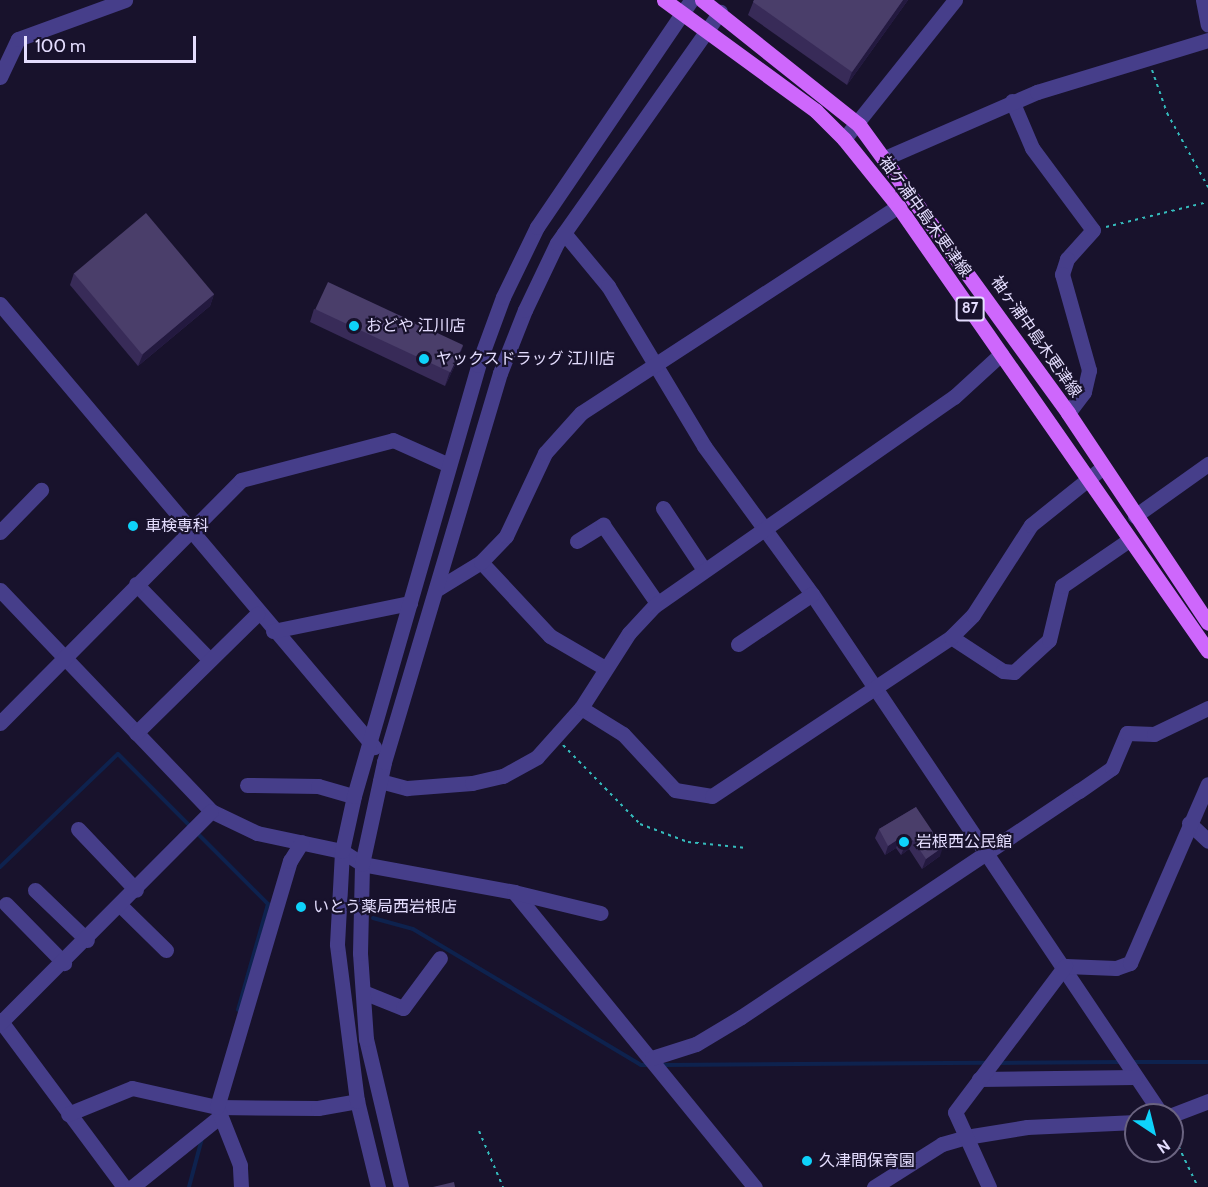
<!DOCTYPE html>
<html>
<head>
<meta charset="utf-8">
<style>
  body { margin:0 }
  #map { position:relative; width:1208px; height:1187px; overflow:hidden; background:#18122c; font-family:Cabin,"Noto Sans JP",sans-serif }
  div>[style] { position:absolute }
  .stream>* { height:4px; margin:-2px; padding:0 2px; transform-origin:2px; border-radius:2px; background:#0e224e }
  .path>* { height:2px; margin-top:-1px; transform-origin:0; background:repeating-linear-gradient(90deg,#34bbbc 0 3px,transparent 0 7.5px) }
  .minor>* { height:15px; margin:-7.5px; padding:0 7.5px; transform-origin:7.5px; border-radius:7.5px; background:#463e8a }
  .major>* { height:15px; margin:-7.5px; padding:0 7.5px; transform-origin:7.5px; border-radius:7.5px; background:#ce67fc }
  .wall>* { inset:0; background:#382b58 }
  .shaded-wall>* { inset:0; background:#23193f }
  .building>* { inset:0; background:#4a3e6a; transform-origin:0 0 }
  .dots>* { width:16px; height:16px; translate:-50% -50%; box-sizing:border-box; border:3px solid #18122c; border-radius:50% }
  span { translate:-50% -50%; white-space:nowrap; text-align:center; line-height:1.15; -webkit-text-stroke:4.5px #18122c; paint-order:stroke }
  .shield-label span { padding:2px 4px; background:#18122c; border:2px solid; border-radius:4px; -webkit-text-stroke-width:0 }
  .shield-label { font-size:15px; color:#e4ddfe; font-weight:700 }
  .street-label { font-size:16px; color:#e4ddfe }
  .poi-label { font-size:16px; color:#e4ddfe }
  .left { translate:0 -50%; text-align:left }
  .north { position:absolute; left:1124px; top:1103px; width:60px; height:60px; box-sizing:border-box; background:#18122c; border:2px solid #6a6380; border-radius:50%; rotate:145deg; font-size:16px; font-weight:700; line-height:24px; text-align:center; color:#e4ddfe }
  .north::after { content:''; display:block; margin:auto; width:21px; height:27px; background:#0ed2fa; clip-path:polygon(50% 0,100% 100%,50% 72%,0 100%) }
  .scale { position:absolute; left:24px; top:36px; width:172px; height:27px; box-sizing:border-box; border:3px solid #e4ddfe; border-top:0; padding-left:8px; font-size:18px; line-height:21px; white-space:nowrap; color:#e4ddfe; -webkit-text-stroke:4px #18122c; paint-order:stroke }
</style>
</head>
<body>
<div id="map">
  <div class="stream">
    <div style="left:196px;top:832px;width:102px;rotate:45deg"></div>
    <div style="left:268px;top:904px;width:110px;rotate:105.8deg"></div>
    <div style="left:0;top:867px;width:163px;rotate:-43.8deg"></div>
    <div style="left:118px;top:754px;width:103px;rotate:45deg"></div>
    <div style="left:373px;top:918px;width:41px;rotate:15.4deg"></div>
    <div style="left:413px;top:929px;width:265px;rotate:30.8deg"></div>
    <div style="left:641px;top:1065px;width:8px"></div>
    <div style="left:1131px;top:1062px;width:77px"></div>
    <div style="left:999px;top:1063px;width:121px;rotate:-0.5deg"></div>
    <div style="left:663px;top:1065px;width:322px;rotate:-0.4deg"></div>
    <div style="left:189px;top:1187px;width:51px;rotate:-75.1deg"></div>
  </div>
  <div class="path">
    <div style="left:1152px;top:70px;width:46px;rotate:70.8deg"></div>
    <div style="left:1167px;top:113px;width:85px;rotate:61deg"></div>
    <div style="left:1106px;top:227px;width:105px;rotate:-13.8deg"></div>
    <div style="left:563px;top:745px;width:110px;rotate:45.7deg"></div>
    <div style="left:640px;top:824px;width:51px;rotate:20.6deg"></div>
    <div style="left:688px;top:842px;width:59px;rotate:5.8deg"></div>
    <div style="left:479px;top:1131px;width:61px;rotate:66.8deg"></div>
    <div style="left:1172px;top:1133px;width:60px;rotate:64.3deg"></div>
  </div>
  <div class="minor">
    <div style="left:1203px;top:0;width:25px;rotate:79deg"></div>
    <div style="left:0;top:77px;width:42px;rotate:-64.7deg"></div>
    <div style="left:18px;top:39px;width:114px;rotate:-20deg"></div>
    <div style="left:1012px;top:101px;width:51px;rotate:66.9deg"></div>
    <div style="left:1032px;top:148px;width:102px;rotate:53.4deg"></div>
    <div style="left:1093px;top:230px;width:39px;rotate:132deg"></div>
    <div style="left:1067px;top:259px;width:16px;rotate:108deg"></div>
    <div style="left:1062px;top:274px;width:100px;rotate:74.3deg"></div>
    <div style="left:1089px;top:370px;width:23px;rotate:103deg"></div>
    <div style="left:1084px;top:392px;width:26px;rotate:127deg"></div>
    <div style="left:844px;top:139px;width:178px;rotate:-51.4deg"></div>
    <div style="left:885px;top:158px;width:166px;rotate:-23.5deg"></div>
    <div style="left:1037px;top:92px;width:179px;rotate:-16.9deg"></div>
    <div style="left:564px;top:233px;width:69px;rotate:50.3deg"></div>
    <div style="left:608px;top:286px;width:187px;rotate:59deg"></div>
    <div style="left:704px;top:446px;width:183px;rotate:53.9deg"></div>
    <div style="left:812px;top:594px;width:628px;rotate:56.11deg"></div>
    <div style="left:0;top:304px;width:580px;rotate:49.83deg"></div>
    <div style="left:663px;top:508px;width:74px;rotate:56.5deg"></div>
    <div style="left:1135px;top:516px;width:90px;rotate:-35.5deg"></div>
    <div style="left:0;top:532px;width:59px;rotate:-45.7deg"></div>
    <div style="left:577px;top:541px;width:31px;rotate:-32deg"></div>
    <div style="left:603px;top:525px;width:95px;rotate:55.3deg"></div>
    <div style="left:481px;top:562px;width:101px;rotate:47deg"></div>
    <div style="left:550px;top:636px;width:64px;rotate:30.2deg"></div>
    <div style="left:136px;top:584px;width:106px;rotate:45.8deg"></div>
    <div style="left:437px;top:589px;width:52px;rotate:-31.5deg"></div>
    <div style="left:481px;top:562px;width:36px;rotate:-46deg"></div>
    <div style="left:506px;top:536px;width:92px;rotate:-64.8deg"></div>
    <div style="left:545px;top:453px;width:54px;rotate:-48deg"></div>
    <div style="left:581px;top:413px;width:379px;rotate:-33.1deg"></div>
    <div style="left:0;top:590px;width:306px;rotate:46.3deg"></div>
    <div style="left:211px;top:811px;width:51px;rotate:25.6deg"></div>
    <div style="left:257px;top:833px;width:87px;rotate:12deg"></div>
    <div style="left:342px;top:851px;width:24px;rotate:33deg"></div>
    <div style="left:362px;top:864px;width:155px;rotate:10.4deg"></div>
    <div style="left:514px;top:892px;width:381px;rotate:50.8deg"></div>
    <div style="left:273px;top:631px;width:140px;rotate:-11.6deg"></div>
    <div style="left:951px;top:637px;width:62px;rotate:33.2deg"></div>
    <div style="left:1003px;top:671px;width:11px;rotate:5deg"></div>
    <div style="left:1014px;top:672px;width:47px;rotate:-42.4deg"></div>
    <div style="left:1049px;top:640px;width:56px;rotate:-76.5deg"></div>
    <div style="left:1062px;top:586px;width:81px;rotate:-34.5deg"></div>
    <div style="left:738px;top:644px;width:89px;rotate:-34deg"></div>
    <div style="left:581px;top:708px;width:49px;rotate:31.8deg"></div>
    <div style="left:623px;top:734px;width:76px;rotate:47.1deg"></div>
    <div style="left:675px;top:790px;width:37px;rotate:9deg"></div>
    <div style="left:712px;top:796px;width:287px;rotate:-33.6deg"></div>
    <div style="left:951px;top:637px;width:31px;rotate:-45deg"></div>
    <div style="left:973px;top:615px;width:107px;rotate:-57.2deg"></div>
    <div style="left:1031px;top:525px;width:91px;rotate:-38.8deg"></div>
    <div style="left:0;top:723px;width:342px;rotate:-45.2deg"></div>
    <div style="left:241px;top:480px;width:157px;rotate:-14.7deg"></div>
    <div style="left:393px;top:440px;width:61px;rotate:24.1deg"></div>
    <div style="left:136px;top:733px;width:170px;rotate:-44.5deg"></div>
    <div style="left:380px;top:781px;width:28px;rotate:15deg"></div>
    <div style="left:407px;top:788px;width:65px;rotate:-4.4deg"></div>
    <div style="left:472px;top:783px;width:32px;rotate:-13deg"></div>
    <div style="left:503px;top:776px;width:39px;rotate:-29deg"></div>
    <div style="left:537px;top:757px;width:66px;rotate:-48.1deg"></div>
    <div style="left:581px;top:708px;width:89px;rotate:-57.4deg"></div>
    <div style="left:629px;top:633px;width:37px;rotate:-47deg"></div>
    <div style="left:654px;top:606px;width:366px;rotate:-34.9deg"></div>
    <div style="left:954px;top:397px;width:64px;rotate:-42.5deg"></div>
    <div style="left:247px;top:785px;width:71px;rotate:0.8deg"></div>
    <div style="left:318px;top:786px;width:37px;rotate:16deg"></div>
    <div style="left:1189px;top:823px;width:26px;rotate:43deg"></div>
    <div style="left:78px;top:829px;width:84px;rotate:46.4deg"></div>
    <div style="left:35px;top:890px;width:72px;rotate:43.9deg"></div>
    <div style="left:514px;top:892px;width:89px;rotate:13.6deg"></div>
    <div style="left:6px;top:904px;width:83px;rotate:45.5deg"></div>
    <div style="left:121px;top:906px;width:63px;rotate:44.4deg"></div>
    <div style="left:1065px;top:966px;width:51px;rotate:2.2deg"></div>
    <div style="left:1116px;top:968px;width:15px;rotate:-20deg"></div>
    <div style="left:1130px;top:963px;width:195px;rotate:-66.5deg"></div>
    <div style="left:363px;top:992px;width:43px;rotate:21.8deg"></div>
    <div style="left:403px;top:1008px;width:62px;rotate:-53.5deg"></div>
    <div style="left:0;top:1020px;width:208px;rotate:53.4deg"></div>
    <div style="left:0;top:1023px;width:299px;rotate:-45.1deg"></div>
    <div style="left:652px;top:1058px;width:46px;rotate:-17.7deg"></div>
    <div style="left:696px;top:1044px;width:52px;rotate:-31deg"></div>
    <div style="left:741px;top:1017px;width:407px;rotate:-33.8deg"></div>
    <div style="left:1079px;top:791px;width:40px;rotate:-34.9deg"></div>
    <div style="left:1112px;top:768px;width:38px;rotate:-67deg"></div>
    <div style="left:1127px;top:733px;width:27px;rotate:2deg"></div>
    <div style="left:1154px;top:734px;width:60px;rotate:-25.7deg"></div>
    <div style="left:979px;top:1079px;width:156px;rotate:-0.7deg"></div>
    <div style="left:68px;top:1114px;width:69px;rotate:-22.1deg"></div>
    <div style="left:132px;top:1088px;width:87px;rotate:12.6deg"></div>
    <div style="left:217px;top:1107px;width:101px;rotate:0.6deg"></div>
    <div style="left:318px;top:1108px;width:40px;rotate:-10deg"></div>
    <div style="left:1172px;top:1115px;width:39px;rotate:-21deg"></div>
    <div style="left:132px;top:1187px;width:110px;rotate:-38.7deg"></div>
    <div style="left:241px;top:1187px;width:22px;rotate:-93deg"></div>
    <div style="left:240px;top:1165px;width:62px;rotate:-111.6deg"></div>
    <div style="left:217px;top:1107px;width:257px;rotate:-73.5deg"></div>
    <div style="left:290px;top:861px;width:22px;rotate:-58deg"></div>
    <div style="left:378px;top:1187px;width:89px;rotate:-103.7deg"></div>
    <div style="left:357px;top:1101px;width:158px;rotate:-97.3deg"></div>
    <div style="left:337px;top:944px;width:93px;rotate:-86.9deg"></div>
    <div style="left:342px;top:851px;width:56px;rotate:-77.7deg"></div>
    <div style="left:354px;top:796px;width:448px;rotate:-73.9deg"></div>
    <div style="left:478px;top:365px;width:72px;rotate:-69.8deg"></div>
    <div style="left:503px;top:297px;width:78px;rotate:-64.1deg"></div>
    <div style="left:537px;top:227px;width:274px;rotate:-55.8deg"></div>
    <div style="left:401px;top:1187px;width:152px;rotate:-103.3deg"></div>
    <div style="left:366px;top:1039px;width:86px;rotate:-94deg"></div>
    <div style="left:360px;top:953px;width:89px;rotate:-88.7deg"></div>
    <div style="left:362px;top:864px;width:104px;rotate:-77.8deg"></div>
    <div style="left:384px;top:762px;width:406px;rotate:-73.4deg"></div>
    <div style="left:500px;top:373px;width:68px;rotate:-68.4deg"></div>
    <div style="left:525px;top:310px;width:74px;rotate:-64.5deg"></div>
    <div style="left:557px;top:243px;width:283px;rotate:-54.8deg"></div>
    <div style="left:874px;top:1187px;width:80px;rotate:-32.3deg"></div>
    <div style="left:942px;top:1144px;width:25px;rotate:-16deg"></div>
    <div style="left:966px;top:1137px;width:62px;rotate:-9.3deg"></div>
    <div style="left:1027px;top:1127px;width:109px;rotate:-2.6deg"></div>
    <div style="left:989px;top:1187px;width:82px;rotate:-114.4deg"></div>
    <div style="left:955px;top:1112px;width:183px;rotate:-53deg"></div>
  </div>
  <div class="major">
    <div style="left:664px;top:0;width:188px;rotate:36.1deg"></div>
    <div style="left:816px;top:111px;width:40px;rotate:45deg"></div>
    <div style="left:844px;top:139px;width:86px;rotate:51.1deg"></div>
    <div style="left:898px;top:206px;width:542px;rotate:55.14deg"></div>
    <div style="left:702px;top:0;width:201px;rotate:38.5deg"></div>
    <div style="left:859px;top:125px;width:356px;rotate:54deg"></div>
    <div style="left:1068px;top:413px;width:252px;rotate:56.3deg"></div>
  </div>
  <div class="wall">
    <div style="clip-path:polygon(754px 0,908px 0,847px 85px,748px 15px)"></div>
    <div style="clip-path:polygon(74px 273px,214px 294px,210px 306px,138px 366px,70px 285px)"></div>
    <div style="clip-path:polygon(314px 309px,463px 346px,458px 359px,445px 386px,310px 322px)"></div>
    <div style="clip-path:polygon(916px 807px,940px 856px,922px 869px,909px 849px,901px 855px,896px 848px,885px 855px,875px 838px,879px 829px)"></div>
  </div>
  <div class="shaded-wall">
    <div style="clip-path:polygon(903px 0,908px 0,847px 85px,852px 72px)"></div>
    <div style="clip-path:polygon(214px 294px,210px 306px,138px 366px,143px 354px)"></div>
    <div style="clip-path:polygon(463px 346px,458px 359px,445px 386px,449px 374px)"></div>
    <div style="clip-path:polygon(900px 838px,896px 848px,885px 855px,888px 846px)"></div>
    <div style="clip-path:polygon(913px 840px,909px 849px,901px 855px,905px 845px)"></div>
    <div style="clip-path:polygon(943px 847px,940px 856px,922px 869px,926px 859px)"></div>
  </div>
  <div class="building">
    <div style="clip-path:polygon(754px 0,903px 0,852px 72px,753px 2px)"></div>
    <div style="left:146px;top:213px;width:106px;height:94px;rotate:50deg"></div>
    <div style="left:328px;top:282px;width:149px;height:30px;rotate:25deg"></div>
    <div style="clip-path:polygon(916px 807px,943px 847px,926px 859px,913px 840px,905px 845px,900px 838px,888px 846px,879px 829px)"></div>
    <div style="clip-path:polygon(454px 1182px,455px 1187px,433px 1187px)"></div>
  </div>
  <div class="dots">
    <div style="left:354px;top:326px;background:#0ed2fa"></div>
    <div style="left:424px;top:359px;background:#0ed2fa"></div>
    <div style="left:133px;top:526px;background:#0ed2fa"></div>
    <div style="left:904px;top:842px;background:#0ed2fa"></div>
    <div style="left:301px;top:907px;background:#0ed2fa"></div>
    <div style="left:807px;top:1161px;background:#0ed2fa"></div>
  </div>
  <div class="shield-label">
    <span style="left:970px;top:309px">87</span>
  </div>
  <div class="street-label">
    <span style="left:925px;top:217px;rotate:54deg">袖ケ浦中島木更津線</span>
    <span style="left:1036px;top:337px;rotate:55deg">袖ヶ浦中島木更津線</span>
  </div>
  <div class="poi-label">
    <span class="left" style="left:366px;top:326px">おどや 江川店</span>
    <span class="left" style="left:436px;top:359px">ヤックスドラッグ 江川店</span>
    <span class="left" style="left:145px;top:526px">車検専科</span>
    <span class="left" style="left:916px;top:842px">岩根西公民館</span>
    <span class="left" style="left:313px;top:907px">いとう薬局西岩根店</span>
    <span class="left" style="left:819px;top:1161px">久津間保育園</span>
  </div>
  <div class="north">N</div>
  <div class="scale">100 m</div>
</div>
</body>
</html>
